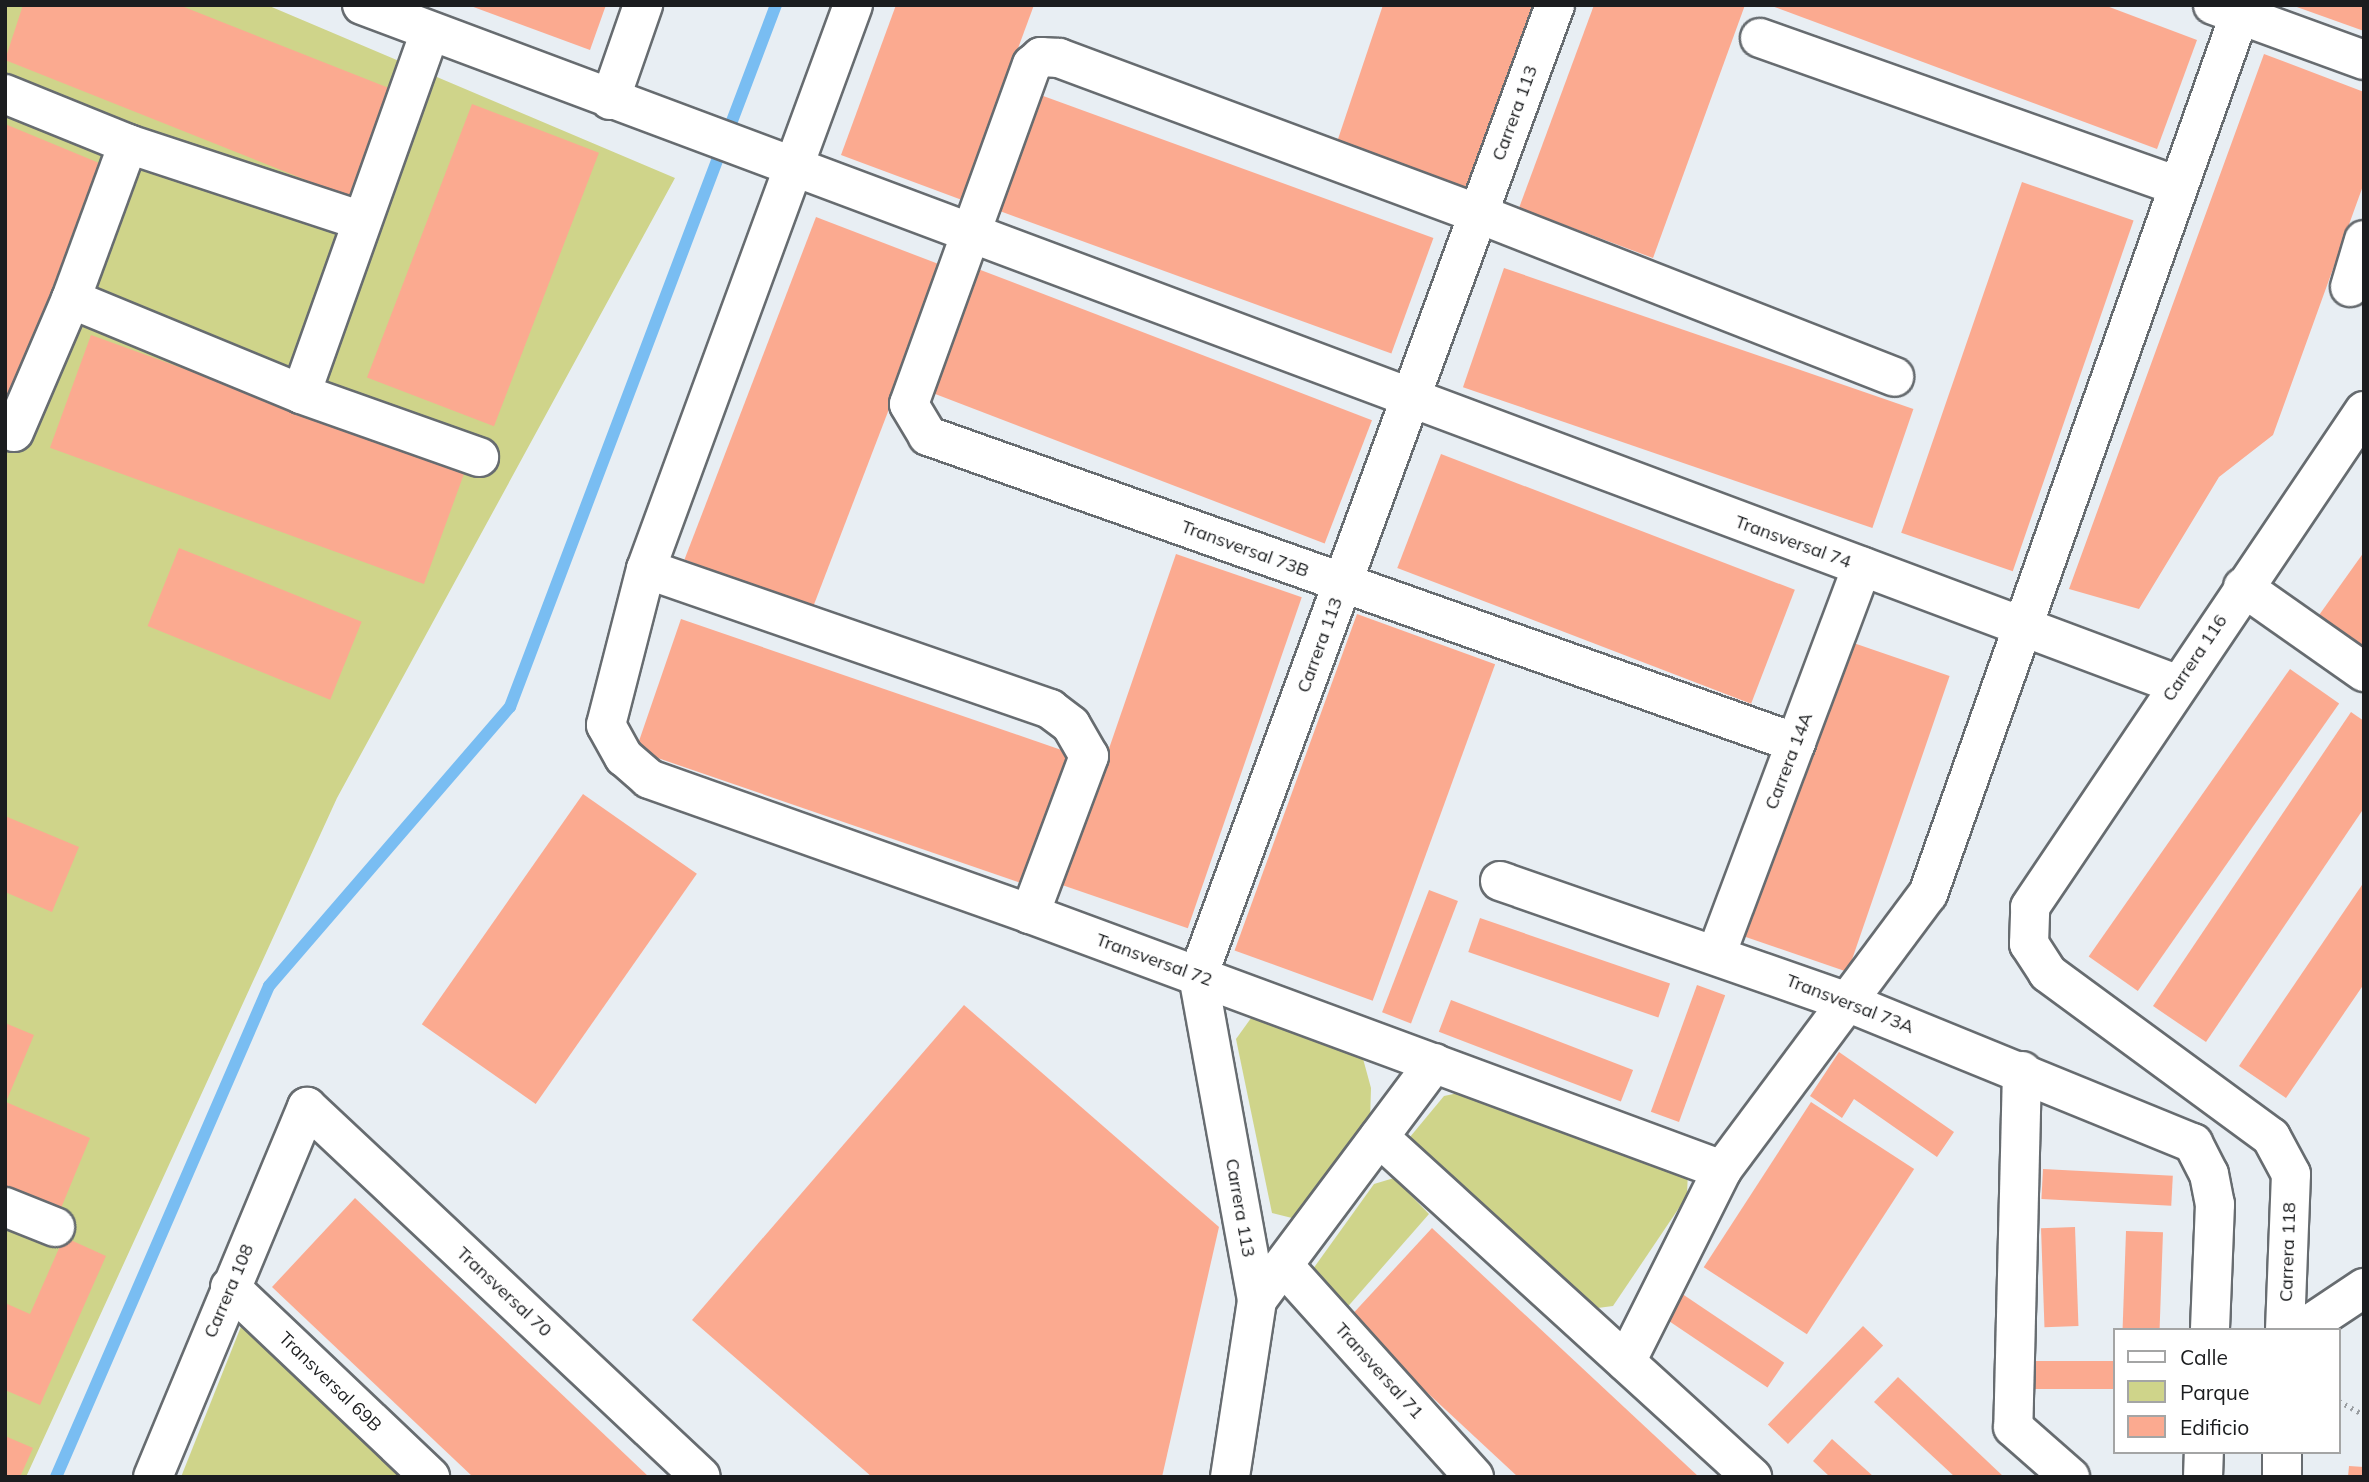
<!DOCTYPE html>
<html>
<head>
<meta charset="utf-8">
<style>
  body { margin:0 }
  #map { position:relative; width:2369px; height:1482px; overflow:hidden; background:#e8eef3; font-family:Mulish,sans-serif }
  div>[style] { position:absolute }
  .green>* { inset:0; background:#cfd48a }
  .stream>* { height:12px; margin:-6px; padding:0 6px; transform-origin:6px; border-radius:6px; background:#79bdf2 }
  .building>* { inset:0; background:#fbaa90; transform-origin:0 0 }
  .path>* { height:4.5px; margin-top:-2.25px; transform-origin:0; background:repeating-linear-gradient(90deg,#9a9ea2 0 2px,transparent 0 7px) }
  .roads { filter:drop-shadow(2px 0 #676c70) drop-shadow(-2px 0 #676c70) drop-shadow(0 2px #676c70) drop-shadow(0 -2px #676c70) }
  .minor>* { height:38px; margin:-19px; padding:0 19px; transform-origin:19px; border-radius:19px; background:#fff }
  span { translate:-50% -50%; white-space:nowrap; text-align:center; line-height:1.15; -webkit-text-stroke:6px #fff; paint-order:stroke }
  .street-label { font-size:18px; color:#1b1d1f }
  .frame { position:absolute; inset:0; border:7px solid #1b1d1f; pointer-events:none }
  .legend { position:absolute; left:2113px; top:1328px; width:228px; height:126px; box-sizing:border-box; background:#fff; border:2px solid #a4a5a5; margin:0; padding:9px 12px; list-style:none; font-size:21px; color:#1b1d1f }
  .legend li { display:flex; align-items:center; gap:14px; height:35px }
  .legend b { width:35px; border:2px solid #a4a5a5 }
</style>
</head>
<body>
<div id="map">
  <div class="green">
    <div style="clip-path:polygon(5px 5px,267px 5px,675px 178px,337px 798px,26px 1477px,5px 1477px)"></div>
    <div style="clip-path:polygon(1254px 1014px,1362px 1055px,1371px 1088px,1370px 1122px,1292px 1218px,1272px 1213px,1236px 1039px)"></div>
    <div style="clip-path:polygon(1477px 1089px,1688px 1169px,1687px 1196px,1613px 1306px,1590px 1309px,1405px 1143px,1444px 1096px)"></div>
    <div style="clip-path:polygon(1394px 1178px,1429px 1214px,1344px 1311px,1305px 1280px,1374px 1184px)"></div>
    <div style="clip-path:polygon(242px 1324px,401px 1477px,181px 1477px)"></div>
  </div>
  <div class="stream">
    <div style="left:56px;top:1477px;width:535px;rotate:-66.55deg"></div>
    <div style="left:269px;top:986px;width:369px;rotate:-49.2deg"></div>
    <div style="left:510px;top:707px;width:751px;rotate:-69.25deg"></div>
  </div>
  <div class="building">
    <div style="clip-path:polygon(23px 5px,179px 5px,399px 92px,356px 200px,5px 60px)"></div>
    <div style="clip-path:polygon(468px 5px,606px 5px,590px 50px)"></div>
    <div style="clip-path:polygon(896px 5px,1034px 5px,962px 200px,841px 155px)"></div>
    <div style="clip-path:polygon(1383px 5px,1533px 5px,1471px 189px,1337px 142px)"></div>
    <div style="clip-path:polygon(1594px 5px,1745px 5px,1653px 258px,1519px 208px)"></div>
    <div style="clip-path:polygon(1769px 5px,2104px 5px,2197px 40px,2157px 149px)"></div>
    <div style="clip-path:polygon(2294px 5px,2364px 5px,2364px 31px,2294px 6px)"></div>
    <div style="clip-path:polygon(2264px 54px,2364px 92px,2364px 183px,2273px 435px,2219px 477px,2139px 609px,2069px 589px)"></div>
    <div style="left:1035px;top:93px;width:424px;height:123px;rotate:20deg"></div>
    <div style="left:472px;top:104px;width:136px;height:293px;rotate:21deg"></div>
    <div style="clip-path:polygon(5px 124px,104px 165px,5px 411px)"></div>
    <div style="left:2022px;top:182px;width:118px;height:371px;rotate:19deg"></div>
    <div style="left:816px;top:217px;width:137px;height:367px;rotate:21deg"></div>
    <div style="left:1504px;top:268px;width:433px;height:126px;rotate:19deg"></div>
    <div style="left:978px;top:269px;width:422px;height:132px;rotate:21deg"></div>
    <div style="left:91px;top:335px;width:398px;height:120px;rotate:20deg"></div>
    <div style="left:1441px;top:454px;width:379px;height:122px;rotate:21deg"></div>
    <div style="left:179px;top:548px;width:197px;height:84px;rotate:22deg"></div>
    <div style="clip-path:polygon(2364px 552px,2364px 662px,2312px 625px)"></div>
    <div style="left:1176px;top:554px;width:133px;height:350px;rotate:19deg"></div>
    <div style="left:1357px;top:614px;width:147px;height:358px;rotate:20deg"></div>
    <div style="left:681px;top:619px;width:410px;height:139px;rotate:19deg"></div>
    <div style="left:1839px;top:638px;width:117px;height:313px;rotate:19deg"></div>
    <div style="left:2290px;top:669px;width:60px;height:351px;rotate:35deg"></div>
    <div style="clip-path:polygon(2351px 712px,2364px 721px,2364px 808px,2206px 1042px,2153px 1006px)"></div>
    <div style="left:583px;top:794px;width:139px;height:281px;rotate:35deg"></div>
    <div style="clip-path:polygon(5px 816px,79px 847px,52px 912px,5px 892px)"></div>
    <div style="clip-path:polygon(2364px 882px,2364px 984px,2286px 1098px,2239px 1066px)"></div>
    <div style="left:1429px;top:890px;width:31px;height:131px;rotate:21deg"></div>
    <div style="left:1480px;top:918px;width:201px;height:36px;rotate:19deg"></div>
    <div style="left:1697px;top:985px;width:30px;height:135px;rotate:20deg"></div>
    <div style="left:1451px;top:1000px;width:195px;height:34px;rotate:21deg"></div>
    <div style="clip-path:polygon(964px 1005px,1219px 1227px,1162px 1477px,872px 1477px,692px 1320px)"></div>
    <div style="clip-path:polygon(5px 1023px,34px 1035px,6px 1102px,90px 1138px,59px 1213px,5px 1190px)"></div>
    <div style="clip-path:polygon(1839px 1052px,1954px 1132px,1937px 1157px,1854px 1099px,1842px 1118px,1810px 1096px)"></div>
    <div style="left:1811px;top:1102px;width:123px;height:197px;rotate:33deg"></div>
    <div style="left:2043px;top:1169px;width:130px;height:30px;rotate:3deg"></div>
    <div style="clip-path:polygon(355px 1198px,649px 1477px,473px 1477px,272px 1287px)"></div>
    <div style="left:2075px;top:1227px;width:99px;height:34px;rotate:88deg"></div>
    <div style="clip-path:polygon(1432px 1228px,1699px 1477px,1518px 1477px,1348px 1319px)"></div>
    <div style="left:2126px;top:1231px;width:37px;height:99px;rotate:2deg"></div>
    <div style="clip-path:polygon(64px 1237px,106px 1256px,40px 1405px,5px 1390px,5px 1303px,30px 1314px)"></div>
    <div style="left:1669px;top:1285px;width:139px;height:30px;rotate:34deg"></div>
    <div style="left:1863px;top:1326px;width:28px;height:137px;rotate:44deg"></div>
    <div style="left:2029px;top:1361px;width:86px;height:28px"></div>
    <div style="clip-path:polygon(1898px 1377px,2004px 1477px,1955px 1477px,1874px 1402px)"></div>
    <div style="clip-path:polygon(5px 1436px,33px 1448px,20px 1477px,5px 1477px)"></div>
    <div style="clip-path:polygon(1832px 1439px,1874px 1477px,1830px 1477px,1813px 1461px)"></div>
    <div style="clip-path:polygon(2349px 1466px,2364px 1467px,2364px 1477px,2348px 1477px)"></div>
  </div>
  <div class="path">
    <div style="left:2339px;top:1401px;width:29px;rotate:29deg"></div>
  </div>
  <div class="roads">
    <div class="minor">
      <div style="left:362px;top:5px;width:1937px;rotate:20.52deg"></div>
      <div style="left:853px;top:5px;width:601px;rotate:110.15deg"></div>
      <div style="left:646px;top:569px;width:161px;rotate:104.4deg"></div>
      <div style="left:606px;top:725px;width:37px;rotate:61deg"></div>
      <div style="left:624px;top:757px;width:33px;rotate:41deg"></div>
      <div style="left:649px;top:779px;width:404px;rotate:19.5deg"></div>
      <div style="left:1030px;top:914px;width:738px;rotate:20.3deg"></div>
      <div style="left:2213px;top:5px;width:161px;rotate:20deg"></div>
      <div style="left:1760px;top:38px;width:441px;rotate:19.5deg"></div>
      <div style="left:5px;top:94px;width:133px;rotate:22.1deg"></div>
      <div style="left:610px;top:100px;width:101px;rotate:-70.8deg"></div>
      <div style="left:2350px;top:287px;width:49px;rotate:-73.4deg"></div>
      <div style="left:71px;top:299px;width:249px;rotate:22.4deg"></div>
      <div style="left:301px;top:394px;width:385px;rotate:-70.4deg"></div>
      <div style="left:301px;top:394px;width:189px;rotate:19.5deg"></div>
      <div style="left:14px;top:432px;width:145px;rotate:-66.8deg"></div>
      <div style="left:71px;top:299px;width:165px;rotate:-69.8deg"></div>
      <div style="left:128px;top:144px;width:246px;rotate:18.2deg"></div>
      <div style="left:646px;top:569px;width:428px;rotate:19.1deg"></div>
      <div style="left:1050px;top:709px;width:26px;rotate:37deg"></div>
      <div style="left:1071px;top:725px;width:36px;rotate:60deg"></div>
      <div style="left:1089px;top:756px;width:169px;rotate:110.5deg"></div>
      <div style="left:2243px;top:587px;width:148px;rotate:35.1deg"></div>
      <div style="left:1796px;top:743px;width:921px;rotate:-160.52deg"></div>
      <div style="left:928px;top:436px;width:37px;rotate:-121deg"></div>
      <div style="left:909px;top:404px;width:361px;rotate:-70.1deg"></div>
      <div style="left:1032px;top:65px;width:12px;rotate:-42deg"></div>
      <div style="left:1041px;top:57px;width:18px;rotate:3deg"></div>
      <div style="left:1059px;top:58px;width:448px;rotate:20.4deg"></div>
      <div style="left:1479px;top:214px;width:446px;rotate:21.4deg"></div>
      <div style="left:1500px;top:881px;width:367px;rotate:19.2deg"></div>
      <div style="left:1847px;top:1002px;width:374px;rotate:22.2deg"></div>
      <div style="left:2193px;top:1143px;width:35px;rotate:63deg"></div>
      <div style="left:2209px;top:1174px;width:31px;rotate:79deg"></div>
      <div style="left:2215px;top:1204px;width:126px;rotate:92.3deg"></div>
      <div style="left:1716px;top:955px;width:415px;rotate:-69.4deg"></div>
      <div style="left:2022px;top:1071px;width:356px;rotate:91.4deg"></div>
      <div style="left:2013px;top:1427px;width:76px;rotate:41.3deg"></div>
      <div style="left:1379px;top:1137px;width:505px;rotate:42.35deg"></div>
      <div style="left:5px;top:1207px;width:54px;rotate:21.8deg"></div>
      <div style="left:1284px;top:1266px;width:284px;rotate:48deg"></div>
      <div style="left:230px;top:1287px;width:276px;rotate:43.5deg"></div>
      <div style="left:1257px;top:1300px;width:296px;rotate:-53.2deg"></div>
      <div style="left:2285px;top:1330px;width:156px;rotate:-87.8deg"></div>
      <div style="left:2291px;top:1174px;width:42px;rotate:-118.4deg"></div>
      <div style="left:2271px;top:1137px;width:277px;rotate:-143.7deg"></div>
      <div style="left:2048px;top:973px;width:35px;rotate:-123deg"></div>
      <div style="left:2029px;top:944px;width:37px;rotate:-88deg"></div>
      <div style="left:2030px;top:907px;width:598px;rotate:-56.04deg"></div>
      <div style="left:2301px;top:1330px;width:76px;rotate:-33.7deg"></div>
      <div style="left:1626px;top:1362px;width:215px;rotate:-63.4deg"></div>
      <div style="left:1722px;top:1170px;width:344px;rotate:-53.3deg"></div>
      <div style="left:1928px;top:894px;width:943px;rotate:-70.49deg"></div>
      <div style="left:153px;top:1477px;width:401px;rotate:-67.4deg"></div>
      <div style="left:307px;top:1107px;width:540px;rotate:43.2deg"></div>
      <div style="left:1230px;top:1477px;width:179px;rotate:-81.3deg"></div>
      <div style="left:1257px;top:1300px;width:329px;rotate:-100.3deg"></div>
      <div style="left:1198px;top:976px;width:1035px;rotate:-69.81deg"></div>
      <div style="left:2203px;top:1477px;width:25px;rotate:-88deg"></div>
      <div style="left:2282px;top:1477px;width:25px;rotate:-90deg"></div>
    </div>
  </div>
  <div class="street-label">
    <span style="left:1515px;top:113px;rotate:-70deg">Carrera 113</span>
    <span style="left:1793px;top:542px;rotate:20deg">Transversal 74</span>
    <span style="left:1245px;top:549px;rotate:20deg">Transversal 73B</span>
    <span style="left:1320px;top:645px;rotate:-70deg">Carrera 113</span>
    <span style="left:2195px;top:658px;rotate:-56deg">Carrera 116</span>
    <span style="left:1789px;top:761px;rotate:-69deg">Carrera 14A</span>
    <span style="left:1154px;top:960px;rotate:20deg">Transversal 72</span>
    <span style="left:1850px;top:1004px;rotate:21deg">Transversal 73A</span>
    <span style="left:1240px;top:1208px;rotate:80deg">Carrera 113</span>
    <span style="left:2288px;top:1252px;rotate:-88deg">Carrera 118</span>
    <span style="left:229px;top:1291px;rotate:-67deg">Carrera 108</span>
    <span style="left:504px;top:1292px;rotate:43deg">Transversal 70</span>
    <span style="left:1379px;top:1371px;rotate:48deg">Transversal 71</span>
    <span style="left:330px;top:1382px;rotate:44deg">Transversal 69B</span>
  </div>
  <div class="frame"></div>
  <ul class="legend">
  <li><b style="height:9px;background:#fff"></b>Calle</li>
  <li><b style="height:19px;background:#cfd48a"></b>Parque</li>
  <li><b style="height:19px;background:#fbaa90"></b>Edificio</li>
  </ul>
</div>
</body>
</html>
